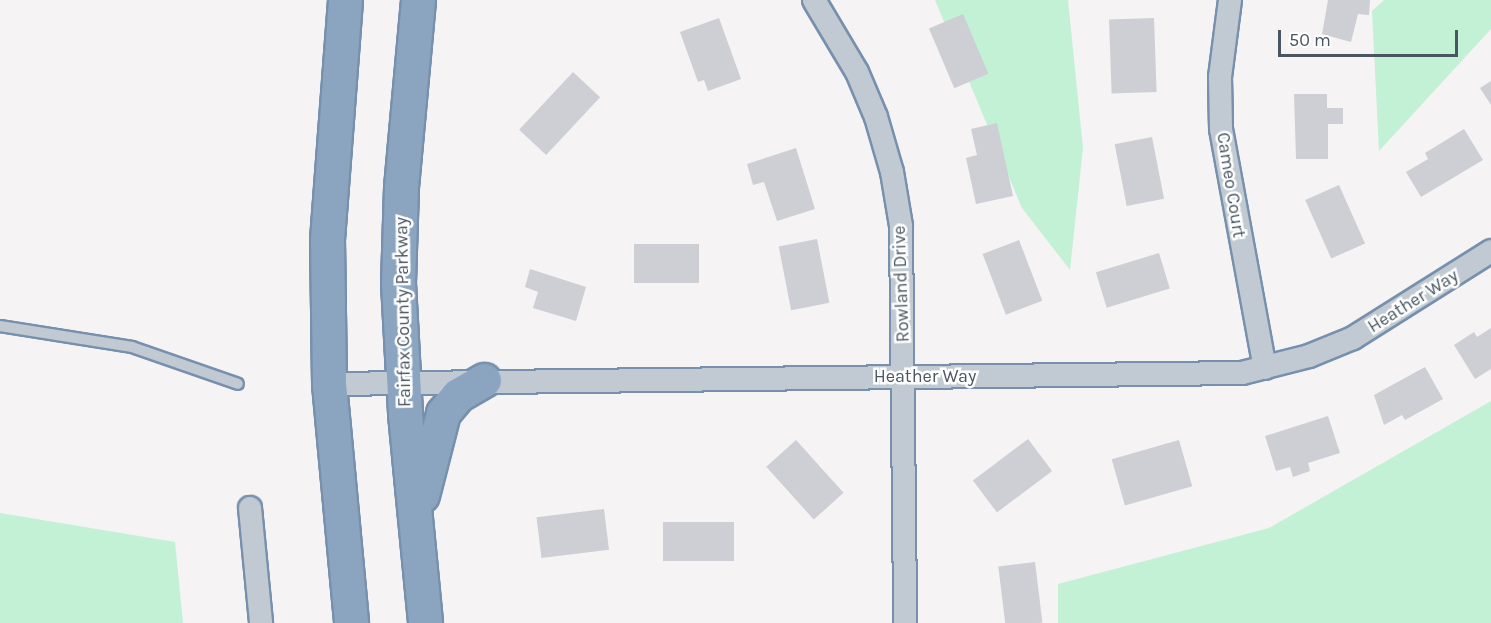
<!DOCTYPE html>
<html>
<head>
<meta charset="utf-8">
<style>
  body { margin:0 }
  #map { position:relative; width:1491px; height:623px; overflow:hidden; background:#f5f3f3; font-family:Karla,sans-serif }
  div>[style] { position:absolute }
  .green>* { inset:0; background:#c3f1d5 }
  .building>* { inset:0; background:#cdcfd5; transform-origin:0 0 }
  .roads { filter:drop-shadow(2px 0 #7690ad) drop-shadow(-2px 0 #7690ad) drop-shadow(0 2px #7690ad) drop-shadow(0 -2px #7690ad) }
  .lane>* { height:10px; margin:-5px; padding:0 5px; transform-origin:5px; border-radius:5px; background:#c1cad2 }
  .street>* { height:22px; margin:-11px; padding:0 11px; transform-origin:11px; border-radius:11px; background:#c1cad2 }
  .highway>* { height:33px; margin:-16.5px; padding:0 16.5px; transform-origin:16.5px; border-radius:16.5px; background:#8ba5c1 }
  span { translate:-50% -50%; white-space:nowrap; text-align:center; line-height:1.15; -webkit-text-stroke:5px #fff; paint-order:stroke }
  .street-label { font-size:18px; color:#4a5661 }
  .scale { position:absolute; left:1278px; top:30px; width:180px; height:27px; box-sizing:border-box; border:3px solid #4a5661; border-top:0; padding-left:8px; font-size:18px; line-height:21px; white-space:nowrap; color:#4a5661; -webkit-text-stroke:4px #fff; paint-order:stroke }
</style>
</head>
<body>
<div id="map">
  <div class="green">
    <div style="clip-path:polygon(935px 0,1068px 0,1083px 148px,1070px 270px,1022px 208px)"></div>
    <div style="clip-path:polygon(1384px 0,1491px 0,1491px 29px,1379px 151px,1372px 11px)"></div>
    <div style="clip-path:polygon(1491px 401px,1491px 623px,1058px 623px,1058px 584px,1269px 528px)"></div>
    <div style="clip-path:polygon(0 513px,175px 542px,183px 623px,0 623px)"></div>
  </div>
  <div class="building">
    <div style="clip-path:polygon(1328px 0,1370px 0,1369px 15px,1358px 14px,1351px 42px,1322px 34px)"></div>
    <div style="left:963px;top:14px;width:65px;height:37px;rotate:67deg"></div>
    <div style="clip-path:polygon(719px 18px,741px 79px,708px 91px,704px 80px,698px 82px,680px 32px)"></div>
    <div style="left:1154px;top:18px;width:74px;height:45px;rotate:88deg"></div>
    <div style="left:573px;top:72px;width:37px;height:79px;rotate:43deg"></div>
    <div style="clip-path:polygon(1491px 81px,1491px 105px,1480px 88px)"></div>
    <div style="clip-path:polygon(1294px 94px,1327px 94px,1327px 108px,1343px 108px,1343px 124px,1328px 124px,1328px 159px,1296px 159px)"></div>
    <div style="clip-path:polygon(997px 123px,1013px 196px,976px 204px,966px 158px,977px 155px,971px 129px)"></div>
    <div style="clip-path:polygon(1464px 129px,1483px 160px,1421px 197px,1406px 172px,1428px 159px,1425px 153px)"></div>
    <div style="left:1152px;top:137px;width:63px;height:38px;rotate:79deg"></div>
    <div style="clip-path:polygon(796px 148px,815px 209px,777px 221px,764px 182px,753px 185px,747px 164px)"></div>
    <div style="left:1339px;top:185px;width:64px;height:37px;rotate:66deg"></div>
    <div style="left:817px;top:239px;width:65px;height:39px;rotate:79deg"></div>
    <div style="left:1019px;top:240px;width:65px;height:39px;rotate:69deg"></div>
    <div style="left:634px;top:244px;width:65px;height:39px"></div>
    <div style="left:1159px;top:253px;width:37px;height:66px;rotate:73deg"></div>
    <div style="clip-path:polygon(530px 269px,586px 287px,576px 321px,533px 308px,538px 292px,525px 287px)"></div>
    <div style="clip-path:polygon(1491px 328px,1491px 369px,1475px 379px,1454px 345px,1474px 332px,1477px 337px)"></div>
    <div style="clip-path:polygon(1425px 367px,1443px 399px,1405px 420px,1402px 415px,1384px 425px,1374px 395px)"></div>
    <div style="clip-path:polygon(1328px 416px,1340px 453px,1308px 463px,1310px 471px,1293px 477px,1290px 467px,1276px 471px,1265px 436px)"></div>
    <div style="left:1028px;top:439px;width:40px;height:69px;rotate:53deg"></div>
    <div style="left:796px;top:440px;width:71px;height:40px;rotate:48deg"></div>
    <div style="left:1179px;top:440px;width:48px;height:70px;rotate:74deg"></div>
    <div style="left:604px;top:509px;width:41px;height:68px;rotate:83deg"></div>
    <div style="left:663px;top:522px;width:71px;height:39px"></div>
    <div style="left:1035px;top:562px;width:61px;height:37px;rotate:83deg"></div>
  </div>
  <div class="roads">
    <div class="lane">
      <div style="left:0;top:326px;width:134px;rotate:9deg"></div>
      <div style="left:132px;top:347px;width:112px;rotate:19.2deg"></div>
    </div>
    <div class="street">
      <div style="left:814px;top:0;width:84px;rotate:59.2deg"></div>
      <div style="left:857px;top:72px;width:49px;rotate:67.1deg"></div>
      <div style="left:876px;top:117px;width:57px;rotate:73.8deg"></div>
      <div style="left:892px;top:172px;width:55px;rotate:80.5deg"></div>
      <div style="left:901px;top:226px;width:397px;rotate:89.4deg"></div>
      <div style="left:1230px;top:0;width:78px;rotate:97.4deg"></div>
      <div style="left:1220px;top:77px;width:52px;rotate:88.9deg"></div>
      <div style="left:1221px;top:129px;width:243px;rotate:79.6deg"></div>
      <div style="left:329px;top:384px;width:913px;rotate:-0.69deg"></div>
      <div style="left:1242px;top:373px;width:69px;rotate:-14.2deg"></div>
      <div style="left:1309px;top:356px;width:48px;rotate:-22.2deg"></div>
      <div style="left:1353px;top:338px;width:163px;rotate:-32.2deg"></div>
      <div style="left:250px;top:508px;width:116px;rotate:84.5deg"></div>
    </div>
    <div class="highway">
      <div style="left:345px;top:0;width:240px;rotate:94.3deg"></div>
      <div style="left:327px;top:239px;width:145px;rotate:89.2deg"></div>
      <div style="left:329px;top:384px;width:240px;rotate:84.7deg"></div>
      <div style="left:418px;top:0;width:188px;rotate:95.2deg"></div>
      <div style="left:401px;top:187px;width:96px;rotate:91.8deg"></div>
      <div style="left:398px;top:283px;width:131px;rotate:86.9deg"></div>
      <div style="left:405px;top:414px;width:210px;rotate:84.5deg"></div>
      <div style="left:422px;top:495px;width:85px;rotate:-75.6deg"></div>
      <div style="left:443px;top:413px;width:23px;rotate:-50deg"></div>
      <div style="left:458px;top:395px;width:30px;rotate:-30deg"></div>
    </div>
  </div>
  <div class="street-label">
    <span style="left:1231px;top:185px;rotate:81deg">Cameo Court</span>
    <span style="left:901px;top:284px;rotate:-92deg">Rowland Drive</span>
    <span style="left:1413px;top:301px;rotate:-32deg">Heather Way</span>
    <span style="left:403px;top:312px;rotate:-91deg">Fairfax County Parkway</span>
    <span style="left:925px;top:376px">Heather Way</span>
  </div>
  <div class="scale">50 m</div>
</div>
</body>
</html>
